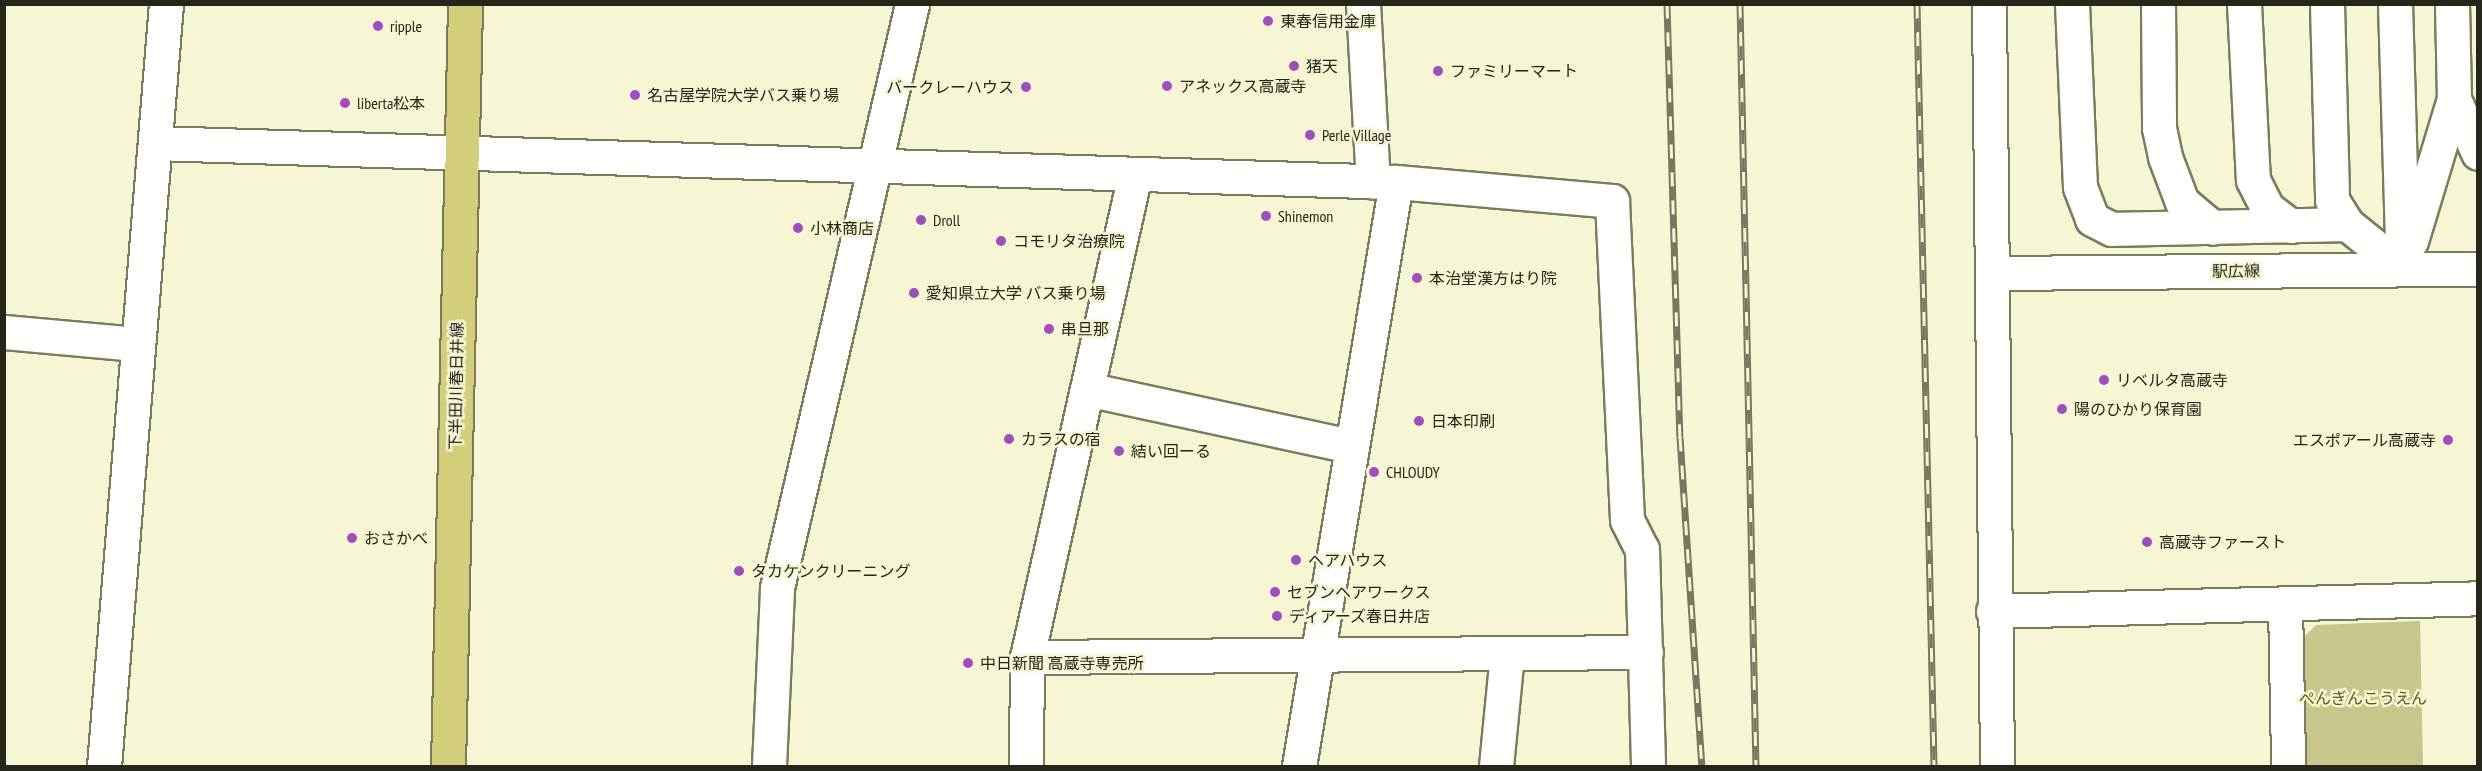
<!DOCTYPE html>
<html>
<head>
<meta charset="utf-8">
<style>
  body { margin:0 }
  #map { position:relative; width:2482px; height:771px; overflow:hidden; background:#f6f5d4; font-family:"PT Sans Narrow","Noto Sans JP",sans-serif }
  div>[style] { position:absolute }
  .green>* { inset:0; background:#c7c68b }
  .roads { filter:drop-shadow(2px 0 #7c7b5d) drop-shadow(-2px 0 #7c7b5d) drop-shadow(0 2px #7c7b5d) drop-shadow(0 -2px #7c7b5d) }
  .minor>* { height:33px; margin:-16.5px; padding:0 16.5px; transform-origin:16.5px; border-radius:16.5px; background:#fff }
  .major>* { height:33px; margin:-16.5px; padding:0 16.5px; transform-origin:16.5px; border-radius:16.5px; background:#d3ce7a }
  .rail>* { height:7px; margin-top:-3.5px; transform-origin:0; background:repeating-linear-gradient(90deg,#f6f5d4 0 14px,#777762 0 28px); box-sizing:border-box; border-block:2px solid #777762 }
  .dots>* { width:16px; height:16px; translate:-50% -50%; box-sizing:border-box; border:3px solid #f6f5d4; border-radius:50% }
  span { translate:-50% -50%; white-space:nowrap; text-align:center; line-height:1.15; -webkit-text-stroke:5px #f6f5d4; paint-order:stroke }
  .poi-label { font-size:16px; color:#26261a }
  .left { translate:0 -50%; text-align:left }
  .right { translate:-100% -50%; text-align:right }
  .street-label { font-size:16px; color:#26261a }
  .park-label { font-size:16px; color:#5e5a16 }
  .frame { position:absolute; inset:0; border:6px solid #26261a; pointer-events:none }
</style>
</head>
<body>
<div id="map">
  <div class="green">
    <div style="clip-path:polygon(2420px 621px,2423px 766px,2306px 766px,2302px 639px,2316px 625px)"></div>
  </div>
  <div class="roads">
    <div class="minor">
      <div style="left:1363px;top:4px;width:178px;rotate:86.8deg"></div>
      <div style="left:1989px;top:4px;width:762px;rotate:89.4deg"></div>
      <div style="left:2072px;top:4px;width:183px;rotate:87.5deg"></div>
      <div style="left:2080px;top:187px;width:34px;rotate:69deg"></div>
      <div style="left:2092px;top:219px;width:22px;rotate:27deg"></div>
      <div style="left:2112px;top:229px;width:235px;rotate:-1.2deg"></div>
      <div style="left:2158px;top:4px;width:124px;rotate:89.5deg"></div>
      <div style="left:2159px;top:128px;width:30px;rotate:78deg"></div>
      <div style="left:2165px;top:157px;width:48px;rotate:69.3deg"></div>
      <div style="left:2182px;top:202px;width:40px;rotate:40deg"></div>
      <div style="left:2244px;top:4px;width:176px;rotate:87.1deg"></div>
      <div style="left:2253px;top:180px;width:31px;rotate:63deg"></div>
      <div style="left:2267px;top:208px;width:30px;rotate:37deg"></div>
      <div style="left:2327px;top:4px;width:196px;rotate:88.5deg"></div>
      <div style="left:2332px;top:200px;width:28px;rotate:58deg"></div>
      <div style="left:2347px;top:224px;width:72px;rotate:38.8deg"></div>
      <div style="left:2395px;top:4px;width:265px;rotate:88.3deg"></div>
      <div style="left:2452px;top:4px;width:95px;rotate:88.8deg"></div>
      <div style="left:2454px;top:99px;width:59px;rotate:66deg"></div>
      <div style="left:155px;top:143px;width:1242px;rotate:1.8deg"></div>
      <div style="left:1396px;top:182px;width:217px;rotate:5deg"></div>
      <div style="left:1612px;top:201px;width:319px;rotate:87.3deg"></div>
      <div style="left:1627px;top:520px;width:33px;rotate:63deg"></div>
      <div style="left:1642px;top:549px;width:217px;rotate:88.4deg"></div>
      <div style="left:2411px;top:241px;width:148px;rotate:-73.2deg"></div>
      <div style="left:1995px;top:273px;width:483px;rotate:-0.5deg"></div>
      <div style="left:4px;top:332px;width:133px;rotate:5.2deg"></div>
      <div style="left:1087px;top:389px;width:270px;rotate:12.2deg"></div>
      <div style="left:2285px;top:603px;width:163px;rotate:88.9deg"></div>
      <div style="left:1993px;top:611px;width:485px;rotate:-1.5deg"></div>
      <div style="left:1027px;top:657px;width:619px;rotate:-0.46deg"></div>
      <div style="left:104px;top:766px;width:765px;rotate:-85.35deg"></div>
      <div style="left:769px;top:766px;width:178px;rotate:-87.4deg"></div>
      <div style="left:777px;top:588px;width:599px;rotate:-76.98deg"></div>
      <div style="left:1026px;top:766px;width:109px;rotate:-89.5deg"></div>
      <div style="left:1027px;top:657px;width:494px;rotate:-77.4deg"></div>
      <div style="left:1299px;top:766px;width:592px;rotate:-80.57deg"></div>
      <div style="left:1496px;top:766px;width:113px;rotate:-84.4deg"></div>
    </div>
    <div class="major">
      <div style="left:448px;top:766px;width:762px;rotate:-88.72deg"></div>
    </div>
  </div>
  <div class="rail">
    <div style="left:1667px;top:4px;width:433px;rotate:88.3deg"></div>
    <div style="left:1680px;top:437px;width:330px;rotate:86.2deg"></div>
    <div style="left:1740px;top:4px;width:762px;rotate:88.8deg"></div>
    <div style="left:1917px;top:4px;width:762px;rotate:88.72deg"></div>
  </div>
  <div class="dots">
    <div style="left:1268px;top:21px;background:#a04dbd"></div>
    <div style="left:378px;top:26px;background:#a04dbd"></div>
    <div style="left:1294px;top:66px;background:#a04dbd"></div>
    <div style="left:1438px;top:71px;background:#a04dbd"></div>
    <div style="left:1167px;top:86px;background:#a04dbd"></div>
    <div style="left:1026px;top:87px;background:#a04dbd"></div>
    <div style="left:635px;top:95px;background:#a04dbd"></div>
    <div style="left:345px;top:103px;background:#a04dbd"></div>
    <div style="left:1310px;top:135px;background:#a04dbd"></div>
    <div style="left:1266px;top:216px;background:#a04dbd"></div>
    <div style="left:921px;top:220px;background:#a04dbd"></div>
    <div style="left:798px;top:228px;background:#a04dbd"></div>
    <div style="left:1001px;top:241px;background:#a04dbd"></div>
    <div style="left:1417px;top:278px;background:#a04dbd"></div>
    <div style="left:914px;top:293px;background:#a04dbd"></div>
    <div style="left:1049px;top:329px;background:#a04dbd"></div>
    <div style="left:2104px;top:380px;background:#a04dbd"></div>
    <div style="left:2062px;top:409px;background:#a04dbd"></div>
    <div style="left:1419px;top:421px;background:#a04dbd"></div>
    <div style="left:1009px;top:439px;background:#a04dbd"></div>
    <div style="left:2448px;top:440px;background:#a04dbd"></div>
    <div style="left:1119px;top:451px;background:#a04dbd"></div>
    <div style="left:1374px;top:472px;background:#a04dbd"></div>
    <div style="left:352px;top:538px;background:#a04dbd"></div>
    <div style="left:2147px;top:542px;background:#a04dbd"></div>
    <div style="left:1296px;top:560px;background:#a04dbd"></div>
    <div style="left:739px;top:571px;background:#a04dbd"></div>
    <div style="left:1275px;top:592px;background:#a04dbd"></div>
    <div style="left:1277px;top:616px;background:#a04dbd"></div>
    <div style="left:968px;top:663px;background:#a04dbd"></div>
  </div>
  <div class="poi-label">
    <span class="left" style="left:1280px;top:21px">東春信用金庫</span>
    <span class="left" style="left:390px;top:26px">ripple</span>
    <span class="left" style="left:1306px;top:66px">猪天</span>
    <span class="left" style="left:1450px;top:71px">ファミリーマート</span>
    <span class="left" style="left:1179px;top:86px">アネックス高蔵寺</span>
    <span class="right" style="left:1014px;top:87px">バークレーハウス</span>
    <span class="left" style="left:647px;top:95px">名古屋学院大学バス乗り場</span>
    <span class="left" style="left:357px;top:103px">liberta松本</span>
    <span class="left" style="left:1322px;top:135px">Perle Village</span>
    <span class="left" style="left:1278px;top:216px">Shinemon</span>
    <span class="left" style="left:933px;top:220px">Droll</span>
    <span class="left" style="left:810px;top:228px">小林商店</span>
    <span class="left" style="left:1013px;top:241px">コモリタ治療院</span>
    <span class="left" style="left:1429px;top:278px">本治堂漢方はり院</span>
    <span class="left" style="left:926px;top:293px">愛知県立大学 バス乗り場</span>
    <span class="left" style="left:1061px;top:329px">串旦那</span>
    <span class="left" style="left:2116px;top:380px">リベルタ高蔵寺</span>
    <span class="left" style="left:2074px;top:409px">陽のひかり保育園</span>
    <span class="left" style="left:1431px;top:421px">日本印刷</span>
    <span class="left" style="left:1021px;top:439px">カラスの宿</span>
    <span class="right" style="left:2436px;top:440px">エスポアール高蔵寺</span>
    <span class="left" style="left:1131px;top:451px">結い回ーる</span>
    <span class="left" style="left:1386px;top:472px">CHLOUDY</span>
    <span class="left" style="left:364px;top:538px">おさかべ</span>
    <span class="left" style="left:2159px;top:542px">高蔵寺ファースト</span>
    <span class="left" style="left:1308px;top:560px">ヘアハウス</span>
    <span class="left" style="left:751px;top:571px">タカケンクリーニング</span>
    <span class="left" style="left:1287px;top:592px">セブンヘアワークス</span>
    <span class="left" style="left:1289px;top:616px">ディアーズ春日井店</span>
    <span class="left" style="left:980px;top:663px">中日新聞 高蔵寺専売所</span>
  </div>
  <div class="street-label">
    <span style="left:2236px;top:271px;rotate:-1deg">駅広線</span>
    <span style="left:456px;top:386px;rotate:-89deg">下半田川春日井線</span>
  </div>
  <div class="park-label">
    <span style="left:2363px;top:698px">ぺんぎんこうえん</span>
  </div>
  <div class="frame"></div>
</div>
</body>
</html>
